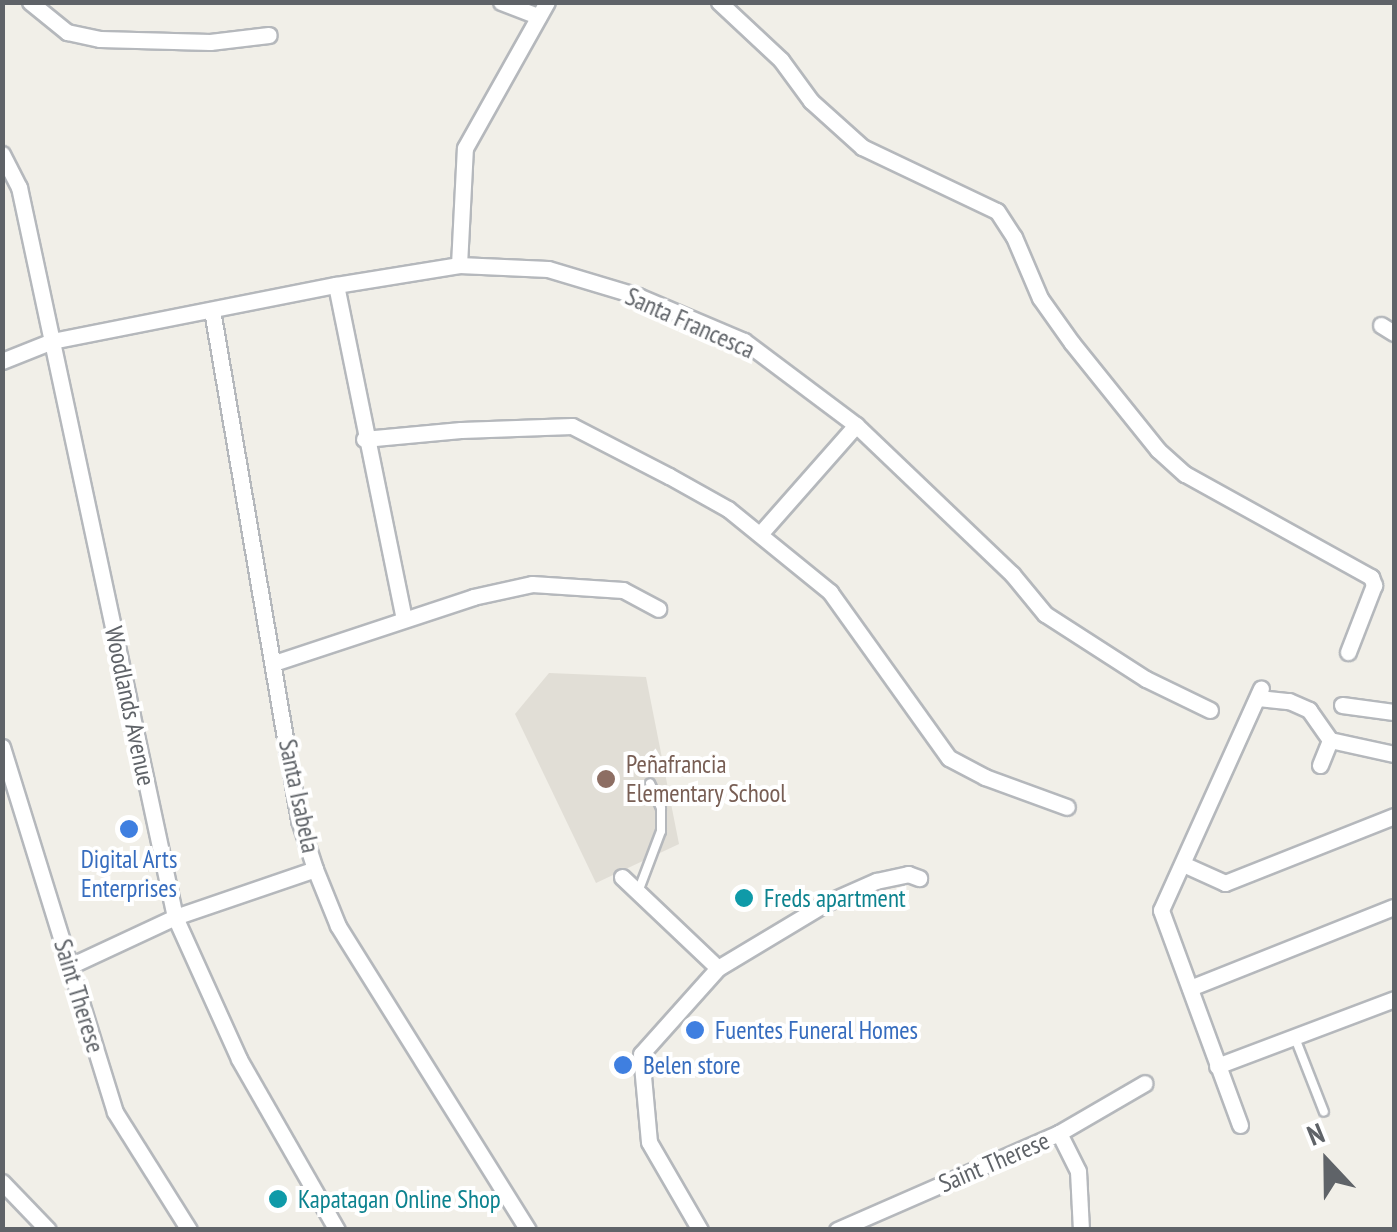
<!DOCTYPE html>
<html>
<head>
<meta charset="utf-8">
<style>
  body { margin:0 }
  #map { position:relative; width:1397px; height:1232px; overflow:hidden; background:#f1efe8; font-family:"PT Sans Narrow",sans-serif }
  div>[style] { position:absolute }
  .education>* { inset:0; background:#e1ded6 }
  .roads { filter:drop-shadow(2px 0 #b5b8bc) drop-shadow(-2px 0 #b5b8bc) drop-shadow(0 2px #b5b8bc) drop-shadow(0 -2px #b5b8bc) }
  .lane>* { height:8px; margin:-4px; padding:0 4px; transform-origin:4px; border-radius:4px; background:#fff }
  .street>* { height:15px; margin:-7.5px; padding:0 7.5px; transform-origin:7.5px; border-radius:7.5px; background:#fff }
  .dots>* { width:28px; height:28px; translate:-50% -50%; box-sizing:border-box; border:5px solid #fff; border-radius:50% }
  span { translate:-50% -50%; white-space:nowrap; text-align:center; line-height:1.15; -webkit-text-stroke:8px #fff; paint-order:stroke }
  .street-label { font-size:25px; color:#5f6368 }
  .education-label { font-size:25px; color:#785e54 }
  .left { translate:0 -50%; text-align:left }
  .shop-label { font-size:25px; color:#366cbe }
  .culture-label { font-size:25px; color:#0d838f }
  .frame { position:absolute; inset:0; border:5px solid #5f6368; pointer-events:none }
  .north { position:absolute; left:1277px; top:1112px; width:100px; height:100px; -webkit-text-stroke:8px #fff; paint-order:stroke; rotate:338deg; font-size:28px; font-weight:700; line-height:40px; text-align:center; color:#5f6368 }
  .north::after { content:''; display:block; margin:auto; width:35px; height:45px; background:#5f6368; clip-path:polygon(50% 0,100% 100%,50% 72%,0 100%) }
</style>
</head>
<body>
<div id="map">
  <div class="education">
    <div style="clip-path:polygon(549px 673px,646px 677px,679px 844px,596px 883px,515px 714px)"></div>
  </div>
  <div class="roads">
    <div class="lane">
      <div style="left:638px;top:892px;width:65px;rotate:-69.3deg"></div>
      <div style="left:661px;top:831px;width:23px;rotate:-90deg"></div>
      <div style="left:661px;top:808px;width:27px;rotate:-114deg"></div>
      <div style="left:1295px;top:1038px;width:79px;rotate:68.6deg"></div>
    </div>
    <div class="street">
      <div style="left:30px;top:2px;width:48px;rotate:39deg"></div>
      <div style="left:67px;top:32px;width:34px;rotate:12deg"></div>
      <div style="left:100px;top:39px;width:110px;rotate:1.6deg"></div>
      <div style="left:210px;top:42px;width:59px;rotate:-6.8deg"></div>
      <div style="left:501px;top:2px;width:40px;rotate:21deg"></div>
      <div style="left:719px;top:2px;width:85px;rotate:43.1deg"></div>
      <div style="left:781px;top:60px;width:51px;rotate:53.8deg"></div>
      <div style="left:811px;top:101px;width:69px;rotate:42deg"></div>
      <div style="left:862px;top:147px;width:149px;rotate:25.4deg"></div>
      <div style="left:997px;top:211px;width:31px;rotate:57deg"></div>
      <div style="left:1014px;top:237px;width:66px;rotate:66.9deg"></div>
      <div style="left:1040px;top:298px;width:55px;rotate:54.6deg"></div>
      <div style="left:1072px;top:343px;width:137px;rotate:51.2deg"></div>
      <div style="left:1158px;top:450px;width:36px;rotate:42deg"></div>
      <div style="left:1185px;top:474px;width:213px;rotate:29deg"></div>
      <div style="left:1371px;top:577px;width:9px;rotate:69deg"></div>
      <div style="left:1374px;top:585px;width:72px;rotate:111.2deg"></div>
      <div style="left:2px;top:154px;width:37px;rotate:63deg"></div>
      <div style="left:19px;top:187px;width:746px;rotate:77.94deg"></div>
      <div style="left:175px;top:917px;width:156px;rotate:65.7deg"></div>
      <div style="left:239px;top:1059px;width:197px;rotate:60.2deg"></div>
      <div style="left:459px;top:265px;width:117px;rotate:-87.1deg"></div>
      <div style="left:465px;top:148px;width:167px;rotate:-60.7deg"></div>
      <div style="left:336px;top:285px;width:340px;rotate:78.5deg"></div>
      <div style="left:212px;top:310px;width:517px;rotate:80.32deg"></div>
      <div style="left:299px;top:820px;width:52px;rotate:71.9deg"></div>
      <div style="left:315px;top:869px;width:61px;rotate:68deg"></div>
      <div style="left:338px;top:926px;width:358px;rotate:58deg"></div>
      <div style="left:1381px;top:325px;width:15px;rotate:32deg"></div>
      <div style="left:2px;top:361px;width:54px;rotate:-21.8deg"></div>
      <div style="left:52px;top:341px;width:289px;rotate:-11.2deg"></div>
      <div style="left:336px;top:285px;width:125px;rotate:-9.2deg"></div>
      <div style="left:459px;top:265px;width:89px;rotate:2.6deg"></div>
      <div style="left:548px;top:269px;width:94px;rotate:16.7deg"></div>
      <div style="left:638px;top:296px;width:115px;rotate:23deg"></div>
      <div style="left:744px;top:341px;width:140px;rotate:36.9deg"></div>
      <div style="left:856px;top:425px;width:216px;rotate:43.7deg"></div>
      <div style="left:1012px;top:574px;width:52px;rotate:50.5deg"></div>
      <div style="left:1045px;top:614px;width:120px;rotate:32.8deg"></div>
      <div style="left:1146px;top:679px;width:71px;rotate:25.8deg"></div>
      <div style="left:364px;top:439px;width:97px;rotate:-5.3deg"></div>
      <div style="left:461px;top:430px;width:111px;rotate:-2.1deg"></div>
      <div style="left:572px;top:426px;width:109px;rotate:27.3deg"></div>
      <div style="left:669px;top:476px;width:68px;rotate:29.2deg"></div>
      <div style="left:728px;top:509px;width:132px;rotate:39.1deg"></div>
      <div style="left:830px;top:592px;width:204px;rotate:54.4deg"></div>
      <div style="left:949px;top:758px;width:41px;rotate:27.8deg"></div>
      <div style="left:985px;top:777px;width:87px;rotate:20.1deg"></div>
      <div style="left:760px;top:534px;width:145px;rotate:-48.6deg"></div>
      <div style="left:274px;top:663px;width:210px;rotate:-18.3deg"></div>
      <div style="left:473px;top:597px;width:60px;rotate:-12.4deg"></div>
      <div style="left:532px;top:584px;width:91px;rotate:3.8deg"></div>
      <div style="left:623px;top:590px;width:40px;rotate:28deg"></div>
      <div style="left:1258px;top:698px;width:31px;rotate:6deg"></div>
      <div style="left:1289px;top:701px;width:22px;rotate:24deg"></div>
      <div style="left:1309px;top:710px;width:37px;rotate:55deg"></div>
      <div style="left:1330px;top:740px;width:66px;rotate:12.3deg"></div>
      <div style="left:1342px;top:705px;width:52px;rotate:7.7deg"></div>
      <div style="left:2px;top:747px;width:382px;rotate:72.8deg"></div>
      <div style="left:115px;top:1112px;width:139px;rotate:57.9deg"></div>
      <div style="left:1320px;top:765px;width:27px;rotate:-68deg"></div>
      <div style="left:1183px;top:864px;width:46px;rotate:24.3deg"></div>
      <div style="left:1225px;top:883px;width:182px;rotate:-21.6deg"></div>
      <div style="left:622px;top:877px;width:132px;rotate:43.5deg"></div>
      <div style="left:718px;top:968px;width:115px;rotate:131.8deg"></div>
      <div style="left:641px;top:1054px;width:88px;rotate:84.8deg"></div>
      <div style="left:649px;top:1142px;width:102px;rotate:59.9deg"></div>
      <div style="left:70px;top:966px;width:116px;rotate:-25deg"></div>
      <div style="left:175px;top:917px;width:148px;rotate:-18.9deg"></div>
      <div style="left:718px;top:968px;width:126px;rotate:-31deg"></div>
      <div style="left:826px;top:903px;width:55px;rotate:-23.7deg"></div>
      <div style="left:876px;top:881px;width:33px;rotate:-12deg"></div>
      <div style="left:908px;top:874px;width:12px;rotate:20deg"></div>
      <div style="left:1190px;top:988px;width:219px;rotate:-21.7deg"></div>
      <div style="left:1217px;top:1066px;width:189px;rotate:-20.7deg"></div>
      <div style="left:1240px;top:1125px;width:229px;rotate:-110.2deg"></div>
      <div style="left:1161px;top:910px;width:243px;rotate:-65.7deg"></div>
      <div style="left:1059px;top:1133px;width:42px;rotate:63.4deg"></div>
      <div style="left:1078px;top:1171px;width:59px;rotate:87.1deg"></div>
      <div style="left:2px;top:1182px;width:66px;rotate:46.2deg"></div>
      <div style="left:837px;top:1230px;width:242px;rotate:-23.6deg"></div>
      <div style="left:1059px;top:1133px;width:99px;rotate:-30.2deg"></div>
    </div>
  </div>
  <div class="dots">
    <div style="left:606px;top:779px;background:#8d6e63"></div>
    <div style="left:129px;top:829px;background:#3f7fe0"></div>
    <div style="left:744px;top:898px;background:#0f9aa8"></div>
    <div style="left:695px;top:1030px;background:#3f7fe0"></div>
    <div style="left:623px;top:1065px;background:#3f7fe0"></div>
    <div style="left:278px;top:1199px;background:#0f9aa8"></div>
  </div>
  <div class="street-label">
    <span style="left:690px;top:323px;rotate:24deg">Santa Francesca</span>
    <span style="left:130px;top:706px;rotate:78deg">Woodlands Avenue</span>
    <span style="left:299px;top:796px;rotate:78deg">Santa Isabela</span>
    <span style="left:79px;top:996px;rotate:73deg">Saint Therese</span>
    <span style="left:994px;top:1162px;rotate:-23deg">Saint Therese</span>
  </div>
  <div class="education-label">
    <span class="left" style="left:626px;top:779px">Peñafrancia<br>Elementary School</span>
  </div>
  <div class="shop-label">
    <span style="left:129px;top:874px">Digital Arts<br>Enterprises</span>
    <span class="left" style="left:715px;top:1030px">Fuentes Funeral Homes</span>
    <span class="left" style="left:643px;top:1065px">Belen store</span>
  </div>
  <div class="culture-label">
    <span class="left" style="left:764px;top:898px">Freds apartment</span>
    <span class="left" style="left:298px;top:1199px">Kapatagan Online Shop</span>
  </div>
  <div class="frame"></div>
  <div class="north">N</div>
</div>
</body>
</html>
